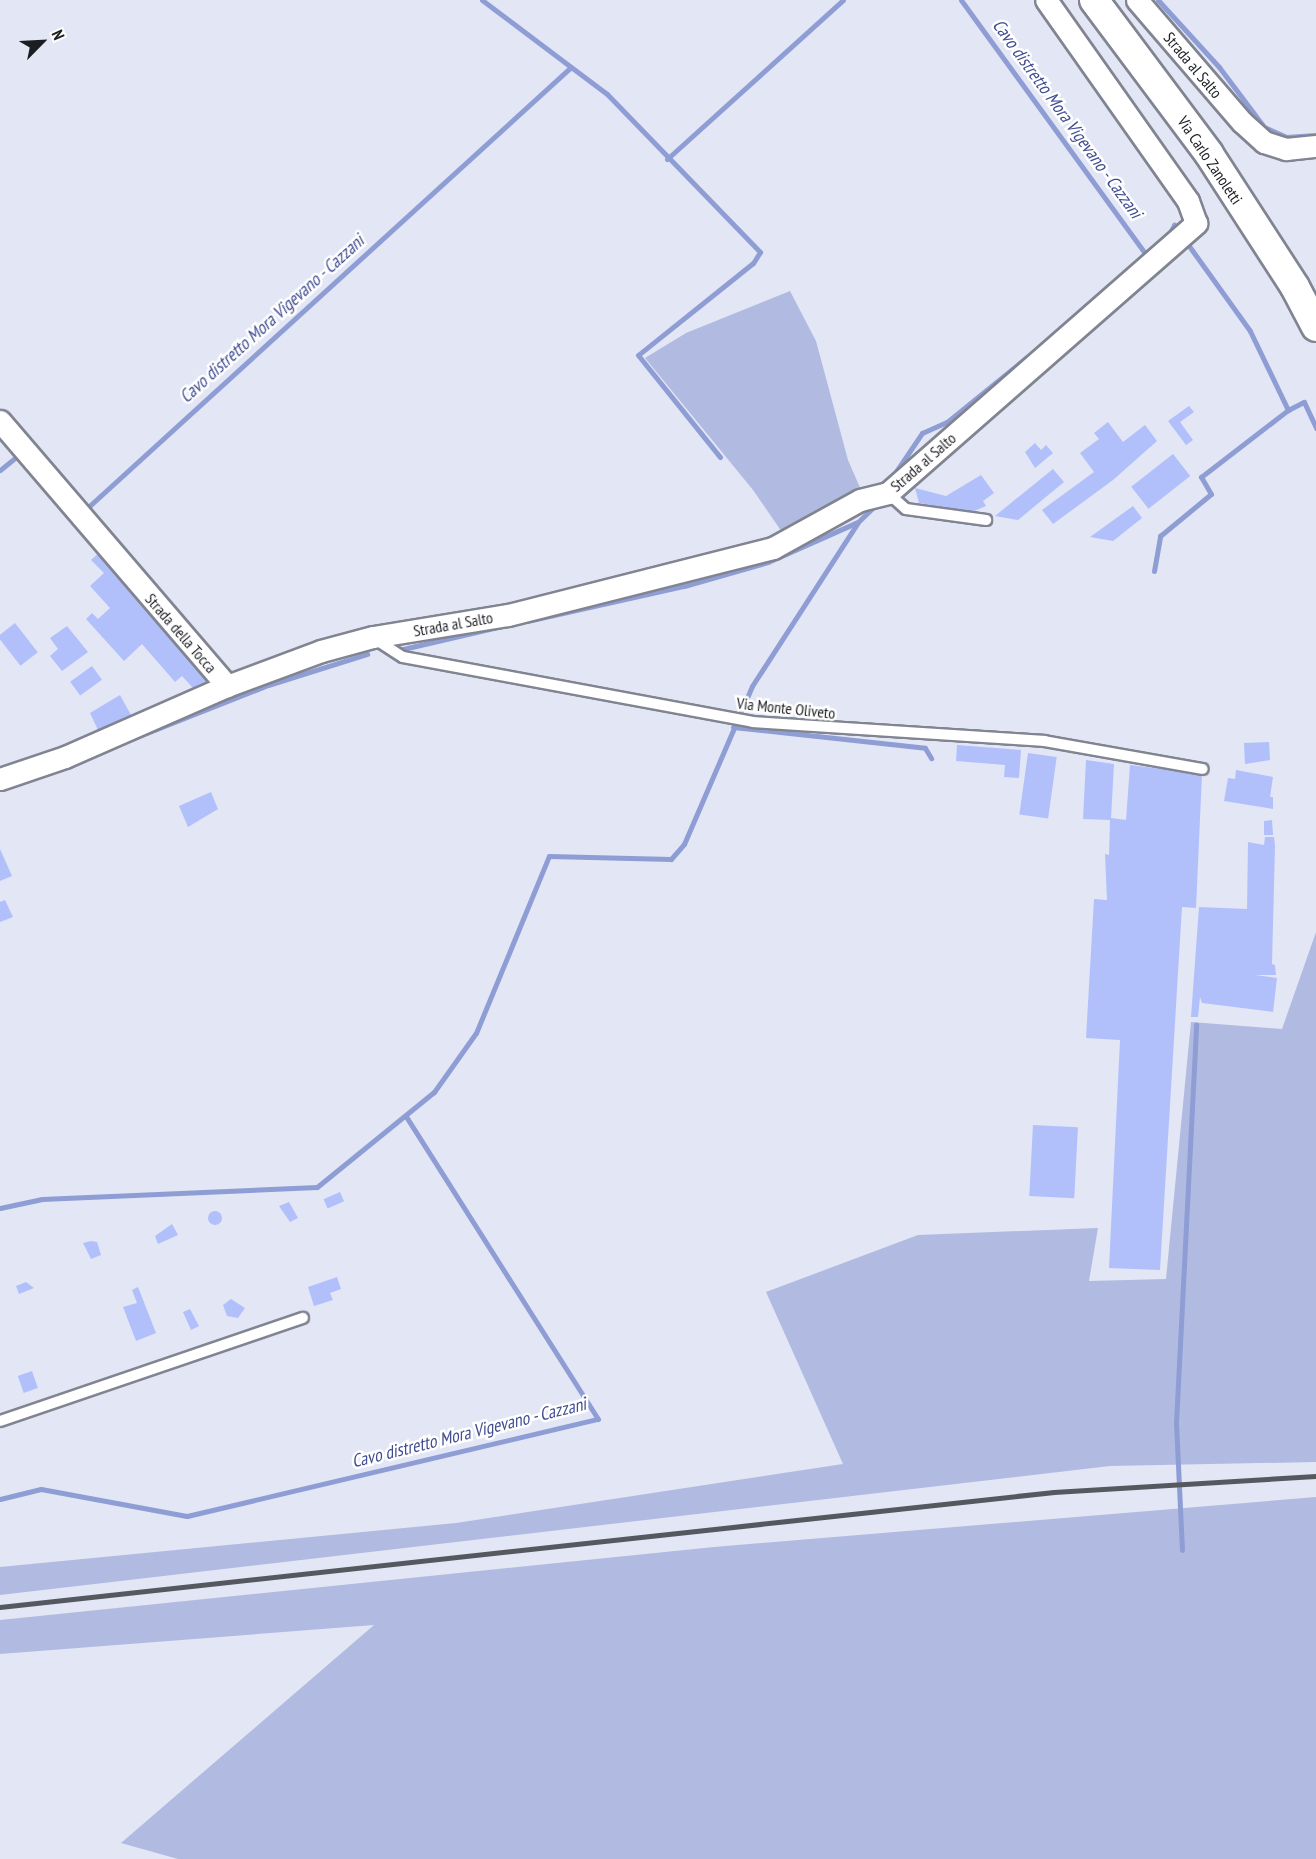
<!DOCTYPE html>
<html>
<head>
<meta charset="utf-8">
<style>
  body { margin:0 }
  #map { position:relative; width:1316px; height:1859px; overflow:hidden; background:#e2e6f5; font-family:"PT Sans Narrow",sans-serif }
  div>[style] { position:absolute }
  .green>* { inset:0; background:#b1bbe2 }
  .stream>* { height:5px; margin:-2.5px; padding:0 2.5px; transform-origin:2.5px; border-radius:2.5px; background:#8f9dd5 }
  .building>* { inset:0; background:#b1c0fb; transform-origin:0 0 }
  .round { border-radius:50% }
  .roads { filter:drop-shadow(2px 0 #818491) drop-shadow(-2px 0 #818491) drop-shadow(0 2px #818491) drop-shadow(0 -2px #818491) }
  .service>* { height:10px; margin:-5px; padding:0 5px; transform-origin:5px; border-radius:5px; background:#fff }
  .minor>* { height:21px; margin:-10.5px; padding:0 10.5px; transform-origin:10.5px; border-radius:10.5px; background:#fff }
  .secondary>* { height:28px; margin:-14px; padding:0 14px; transform-origin:14px; border-radius:14px; background:#fff }
  .rail>* { height:4.5px; margin:-2.25px; padding:0 2.25px; transform-origin:2.25px; border-radius:2.25px; background:#565860 }
  span { translate:-50% -50%; white-space:nowrap; text-align:center; line-height:1.15; -webkit-text-stroke:5px #fff; paint-order:stroke }
  .street-label { font-size:16px; color:#1c1d22 }
  .water-label { font-size:18px; color:#414d92; font-style:italic }
  .north { position:absolute; left:12px; top:12px; width:60px; height:60px; -webkit-text-stroke:4px #fff; paint-order:stroke; rotate:66deg; font-size:16px; font-weight:700; line-height:24px; text-align:center; color:#1c1d22 }
  .north::after { content:''; display:block; margin:auto; width:21px; height:27px; background:#1c1d22; clip-path:polygon(50% 0,100% 100%,50% 72%,0 100%) }
</style>
</head>
<body>
<div id="map">
  <div class="green">
    <div style="clip-path:polygon(790px 291px,816px 341px,848px 460px,861px 490px,784px 535px,753px 490px,645px 358px,686px 333px)"></div>
    <div style="clip-path:polygon(1316px 932px,1316px 1462px,1110px 1466px,0 1595px,0 1567px,456px 1523px,843px 1464px,766px 1292px,918px 1235px,1098px 1228px,1089px 1281px,1166px 1279px,1191px 1022px,1282px 1029px)"></div>
    <div style="clip-path:polygon(1316px 1497px,1316px 1859px,178px 1859px,121px 1843px,374px 1625px,0 1654px,0 1620px,714px 1547px)"></div>
  </div>
  <div class="stream">
    <div style="left:482px;top:0;width:111px;rotate:37deg"></div>
    <div style="left:961px;top:0;width:318px;rotate:54deg"></div>
    <div style="left:1158px;top:0;width:91px;rotate:47.7deg"></div>
    <div style="left:1219px;top:67px;width:75px;rotate:53.1deg"></div>
    <div style="left:1264px;top:127px;width:24px;rotate:24deg"></div>
    <div style="left:1286px;top:137px;width:30px;rotate:-4deg"></div>
    <div style="left:667px;top:159px;width:237px;rotate:-42.1deg"></div>
    <div style="left:1168px;top:236px;width:13px;rotate:-61deg"></div>
    <div style="left:1174px;top:225px;width:9px;rotate:54deg"></div>
    <div style="left:1184px;top:239px;width:113px;rotate:54.3deg"></div>
    <div style="left:1250px;top:331px;width:88px;rotate:64.3deg"></div>
    <div style="left:1288px;top:410px;width:18px;rotate:-27deg"></div>
    <div style="left:1304px;top:402px;width:29px;rotate:65deg"></div>
    <div style="left:0;top:470px;width:28px;rotate:-39deg"></div>
    <div style="left:893px;top:476px;width:52px;rotate:-56deg"></div>
    <div style="left:922px;top:433px;width:27px;rotate:-24deg"></div>
    <div style="left:947px;top:422px;width:103px;rotate:-39.1deg"></div>
    <div style="left:83px;top:507px;width:4px;rotate:34deg"></div>
    <div style="left:86px;top:509px;width:656px;rotate:-42.34deg"></div>
    <div style="left:571px;top:67px;width:45px;rotate:36.9deg"></div>
    <div style="left:607px;top:94px;width:220px;rotate:45.9deg"></div>
    <div style="left:760px;top:252px;width:13px;rotate:122deg"></div>
    <div style="left:753px;top:263px;width:147px;rotate:141.3deg"></div>
    <div style="left:638px;top:355px;width:131px;rotate:51.2deg"></div>
    <div style="left:1154px;top:571px;width:36px;rotate:-80deg"></div>
    <div style="left:1160px;top:536px;width:66px;rotate:-39.5deg"></div>
    <div style="left:1211px;top:494px;width:20px;rotate:-120deg"></div>
    <div style="left:1201px;top:477px;width:110px;rotate:-37.6deg"></div>
    <div style="left:527px;top:621px;width:161px;rotate:-12.6deg"></div>
    <div style="left:684px;top:586px;width:87px;rotate:-15.9deg"></div>
    <div style="left:768px;top:562px;width:98px;rotate:-24deg"></div>
    <div style="left:858px;top:522px;width:28px;rotate:-44deg"></div>
    <div style="left:403px;top:649px;width:106px;rotate:-13.1deg"></div>
    <div style="left:733px;top:727px;width:193px;rotate:6.2deg"></div>
    <div style="left:925px;top:748px;width:12px;rotate:59deg"></div>
    <div style="left:134px;top:738px;width:144px;rotate:-21.6deg"></div>
    <div style="left:268px;top:685px;width:104px;rotate:-17.4deg"></div>
    <div style="left:0;top:1208px;width:43px;rotate:-12.1deg"></div>
    <div style="left:42px;top:1199px;width:275px;rotate:-2.5deg"></div>
    <div style="left:317px;top:1187px;width:151px;rotate:-39.1deg"></div>
    <div style="left:434px;top:1092px;width:72px;rotate:-54.6deg"></div>
    <div style="left:476px;top:1033px;width:191px;rotate:-67.6deg"></div>
    <div style="left:549px;top:856px;width:122px;rotate:1.4deg"></div>
    <div style="left:671px;top:859px;width:20px;rotate:-49deg"></div>
    <div style="left:684px;top:844px;width:172px;rotate:-66.7deg"></div>
    <div style="left:752px;top:686px;width:195px;rotate:-57.1deg"></div>
    <div style="left:0;top:1499px;width:42px;rotate:-13.7deg"></div>
    <div style="left:41px;top:1489px;width:148px;rotate:10.5deg"></div>
    <div style="left:187px;top:1516px;width:422px;rotate:-13.3deg"></div>
    <div style="left:598px;top:1419px;width:359px;rotate:-122.4deg"></div>
    <div style="left:1182px;top:1550px;width:127px;rotate:-92.7deg"></div>
    <div style="left:1176px;top:1423px;width:399px;rotate:-87.1deg"></div>
  </div>
  <div class="building">
    <div style="clip-path:polygon(1189px 406px,1194px 412px,1180px 422px,1193px 440px,1186px 445px,1168px 421px)"></div>
    <div style="clip-path:polygon(1108px 422px,1123px 442px,1145px 425px,1157px 441px,1113px 480px,1053px 524px,1042px 510px,1094px 472px,1080px 453px,1099px 439px,1094px 433px)"></div>
    <div style="clip-path:polygon(1035px 443px,1041px 450px,1046px 445px,1053px 453px,1035px 468px,1025px 452px)"></div>
    <div style="left:1173px;top:454px;width:28px;height:53px;rotate:52deg"></div>
    <div style="clip-path:polygon(1053px 469px,1064px 482px,1018px 520px,995px 516px)"></div>
    <div style="clip-path:polygon(981px 475px,994px 493px,983px 501px,986px 506px,972px 512px,919px 503px,915px 488px,946px 496px)"></div>
    <div style="clip-path:polygon(1133px 506px,1142px 518px,1113px 541px,1090px 537px)"></div>
    <div style="clip-path:polygon(101px 551px,213px 681px,194px 689px,182px 676px,175px 682px,142px 644px,124px 661px,86px 619px,92px 613px,98px 619px,110px 608px,90px 586px,104px 573px,91px 560px)"></div>
    <div style="left:15px;top:623px;width:37px;height:22px;rotate:52deg"></div>
    <div style="clip-path:polygon(67px 626px,88px 652px,62px 671px,50px 656px,58px 649px,50px 638px)"></div>
    <div style="left:92px;top:666px;width:17px;height:27px;rotate:54deg"></div>
    <div style="clip-path:polygon(120px 695px,131px 715px,98px 730px,90px 713px)"></div>
    <div style="clip-path:polygon(1269px 742px,1270px 760px,1245px 764px,1244px 743px)"></div>
    <div style="clip-path:polygon(957px 745px,1021px 750px,1019px 778px,1004px 777px,1005px 765px,956px 761px)"></div>
    <div style="left:1028px;top:753px;width:29px;height:62px;rotate:8deg"></div>
    <div style="clip-path:polygon(1086px 760px,1114px 764px,1111px 818px,1126px 820px,1130px 765px,1202px 774px,1196px 908px,1182px 907px,1160px 1270px,1109px 1268px,1120px 1040px,1086px 1038px,1094px 899px,1107px 900px,1105px 854px,1109px 855px,1110px 820px,1083px 819px)"></div>
    <div style="clip-path:polygon(1236px 770px,1273px 777px,1270px 797px,1273px 797px,1273px 809px,1224px 801px,1228px 778px,1235px 779px)"></div>
    <div style="clip-path:polygon(211px 792px,218px 809px,188px 827px,179px 806px)"></div>
    <div style="clip-path:polygon(1272px 820px,1273px 835px,1264px 835px,1264px 821px)"></div>
    <div style="clip-path:polygon(1265px 837px,1274px 837px,1275px 846px,1272px 964px,1275px 965px,1276px 975px,1255px 975px,1277px 978px,1273px 1012px,1202px 1003px,1200px 997px,1198px 1017px,1191px 1017px,1199px 907px,1247px 909px,1248px 842px,1264px 845px)"></div>
    <div style="clip-path:polygon(0 849px,12px 876px,0 881px)"></div>
    <div style="clip-path:polygon(5px 900px,13px 917px,0 922px,0 902px)"></div>
    <div style="left:1033px;top:1125px;width:45px;height:71px;rotate:3deg"></div>
    <div style="left:340px;top:1192px;width:10px;height:18px;rotate:66deg"></div>
    <div style="clip-path:polygon(289px 1202px,298px 1218px,290px 1222px,279px 1206px)"></div>
    <div class="round" style="left:208px;top:1211px;width:14px;height:14px"></div>
    <div style="clip-path:polygon(172px 1224px,178px 1235px,158px 1244px,155px 1236px)"></div>
    <div style="clip-path:polygon(91px 1241px,97px 1242px,101px 1255px,91px 1259px,83px 1243px)"></div>
    <div style="clip-path:polygon(337px 1277px,341px 1289px,330px 1293px,333px 1300px,314px 1306px,308px 1287px)"></div>
    <div style="clip-path:polygon(26px 1282px,34px 1288px,19px 1294px,16px 1286px)"></div>
    <div style="clip-path:polygon(138px 1287px,156px 1333px,136px 1341px,123px 1307px,137px 1303px,132px 1290px)"></div>
    <div style="clip-path:polygon(231px 1299px,245px 1308px,238px 1318px,227px 1316px,223px 1305px)"></div>
    <div style="clip-path:polygon(190px 1309px,199px 1326px,191px 1330px,183px 1312px)"></div>
    <div style="left:32px;top:1371px;width:18px;height:15px;rotate:71deg"></div>
  </div>
  <div class="roads">
    <div class="service">
      <div style="left:888px;top:493px;width:24px;rotate:42deg"></div>
      <div style="left:906px;top:509px;width:81px;rotate:7.8deg"></div>
      <div style="left:375px;top:639px;width:33px;rotate:33deg"></div>
      <div style="left:403px;top:657px;width:356px;rotate:10.5deg"></div>
      <div style="left:753px;top:722px;width:292px;rotate:3.7deg"></div>
      <div style="left:1044px;top:741px;width:161px;rotate:10deg"></div>
      <div style="left:0;top:1421px;width:320px;rotate:-18.8deg"></div>
    </div>
    <div class="minor">
      <div style="left:1137px;top:0;width:161px;rotate:49.3deg"></div>
      <div style="left:1242px;top:122px;width:30px;rotate:42deg"></div>
      <div style="left:1264px;top:142px;width:23px;rotate:18deg"></div>
      <div style="left:1286px;top:149px;width:30px;rotate:-6deg"></div>
      <div style="left:0;top:421px;width:349px;rotate:49.4deg"></div>
      <div style="left:0;top:779px;width:69px;rotate:-18.7deg"></div>
      <div style="left:65px;top:757px;width:177px;rotate:-23.7deg"></div>
      <div style="left:227px;top:686px;width:100px;rotate:-20.4deg"></div>
      <div style="left:321px;top:651px;width:54px;rotate:-15.1deg"></div>
      <div style="left:373px;top:637px;width:137px;rotate:-9.3deg"></div>
      <div style="left:508px;top:615px;width:273px;rotate:-14.2deg"></div>
      <div style="left:773px;top:548px;width:99px;rotate:-28.9deg"></div>
      <div style="left:860px;top:500px;width:29px;rotate:-14deg"></div>
      <div style="left:888px;top:493px;width:410px;rotate:-41.2deg"></div>
      <div style="left:1196px;top:223px;width:23px;rotate:-110deg"></div>
      <div style="left:1188px;top:201px;width:246px;rotate:-125.2deg"></div>
    </div>
    <div class="secondary">
      <div style="left:1094px;top:0;width:192px;rotate:53.2deg"></div>
      <div style="left:1209px;top:154px;width:158px;rotate:57.1deg"></div>
      <div style="left:1295px;top:287px;width:45px;rotate:62.3deg"></div>
    </div>
  </div>
  <div class="rail">
    <div style="left:0;top:1607px;width:1060px;rotate:-6.23deg"></div>
    <div style="left:1054px;top:1492px;width:262px;rotate:-3.5deg"></div>
  </div>
  <div class="street-label">
    <span style="left:1193px;top:65px;rotate:50deg">Strada al Salto</span>
    <span style="left:1210px;top:160px;rotate:56deg">Via Carlo Zanoletti</span>
    <span style="left:923px;top:462px;rotate:-41deg">Strada al Salto</span>
    <span style="left:453px;top:624px;rotate:-10deg">Strada al Salto</span>
    <span style="left:181px;top:633px;rotate:49deg">Strada della Tocca</span>
    <span style="left:786px;top:708px;rotate:6deg">Via Monte Oliveto</span>
  </div>
  <div class="water-label">
    <span style="left:1067px;top:119px;rotate:54deg">Cavo distretto Mora Vigevano - Cazzani</span>
    <span style="left:272px;top:319px;rotate:-42deg">Cavo distretto Mora Vigevano - Cazzani</span>
    <span style="left:469px;top:1433px;rotate:-14deg">Cavo distretto Mora Vigevano - Cazzani</span>
  </div>
  <div class="north">N</div>
</div>
</body>
</html>
